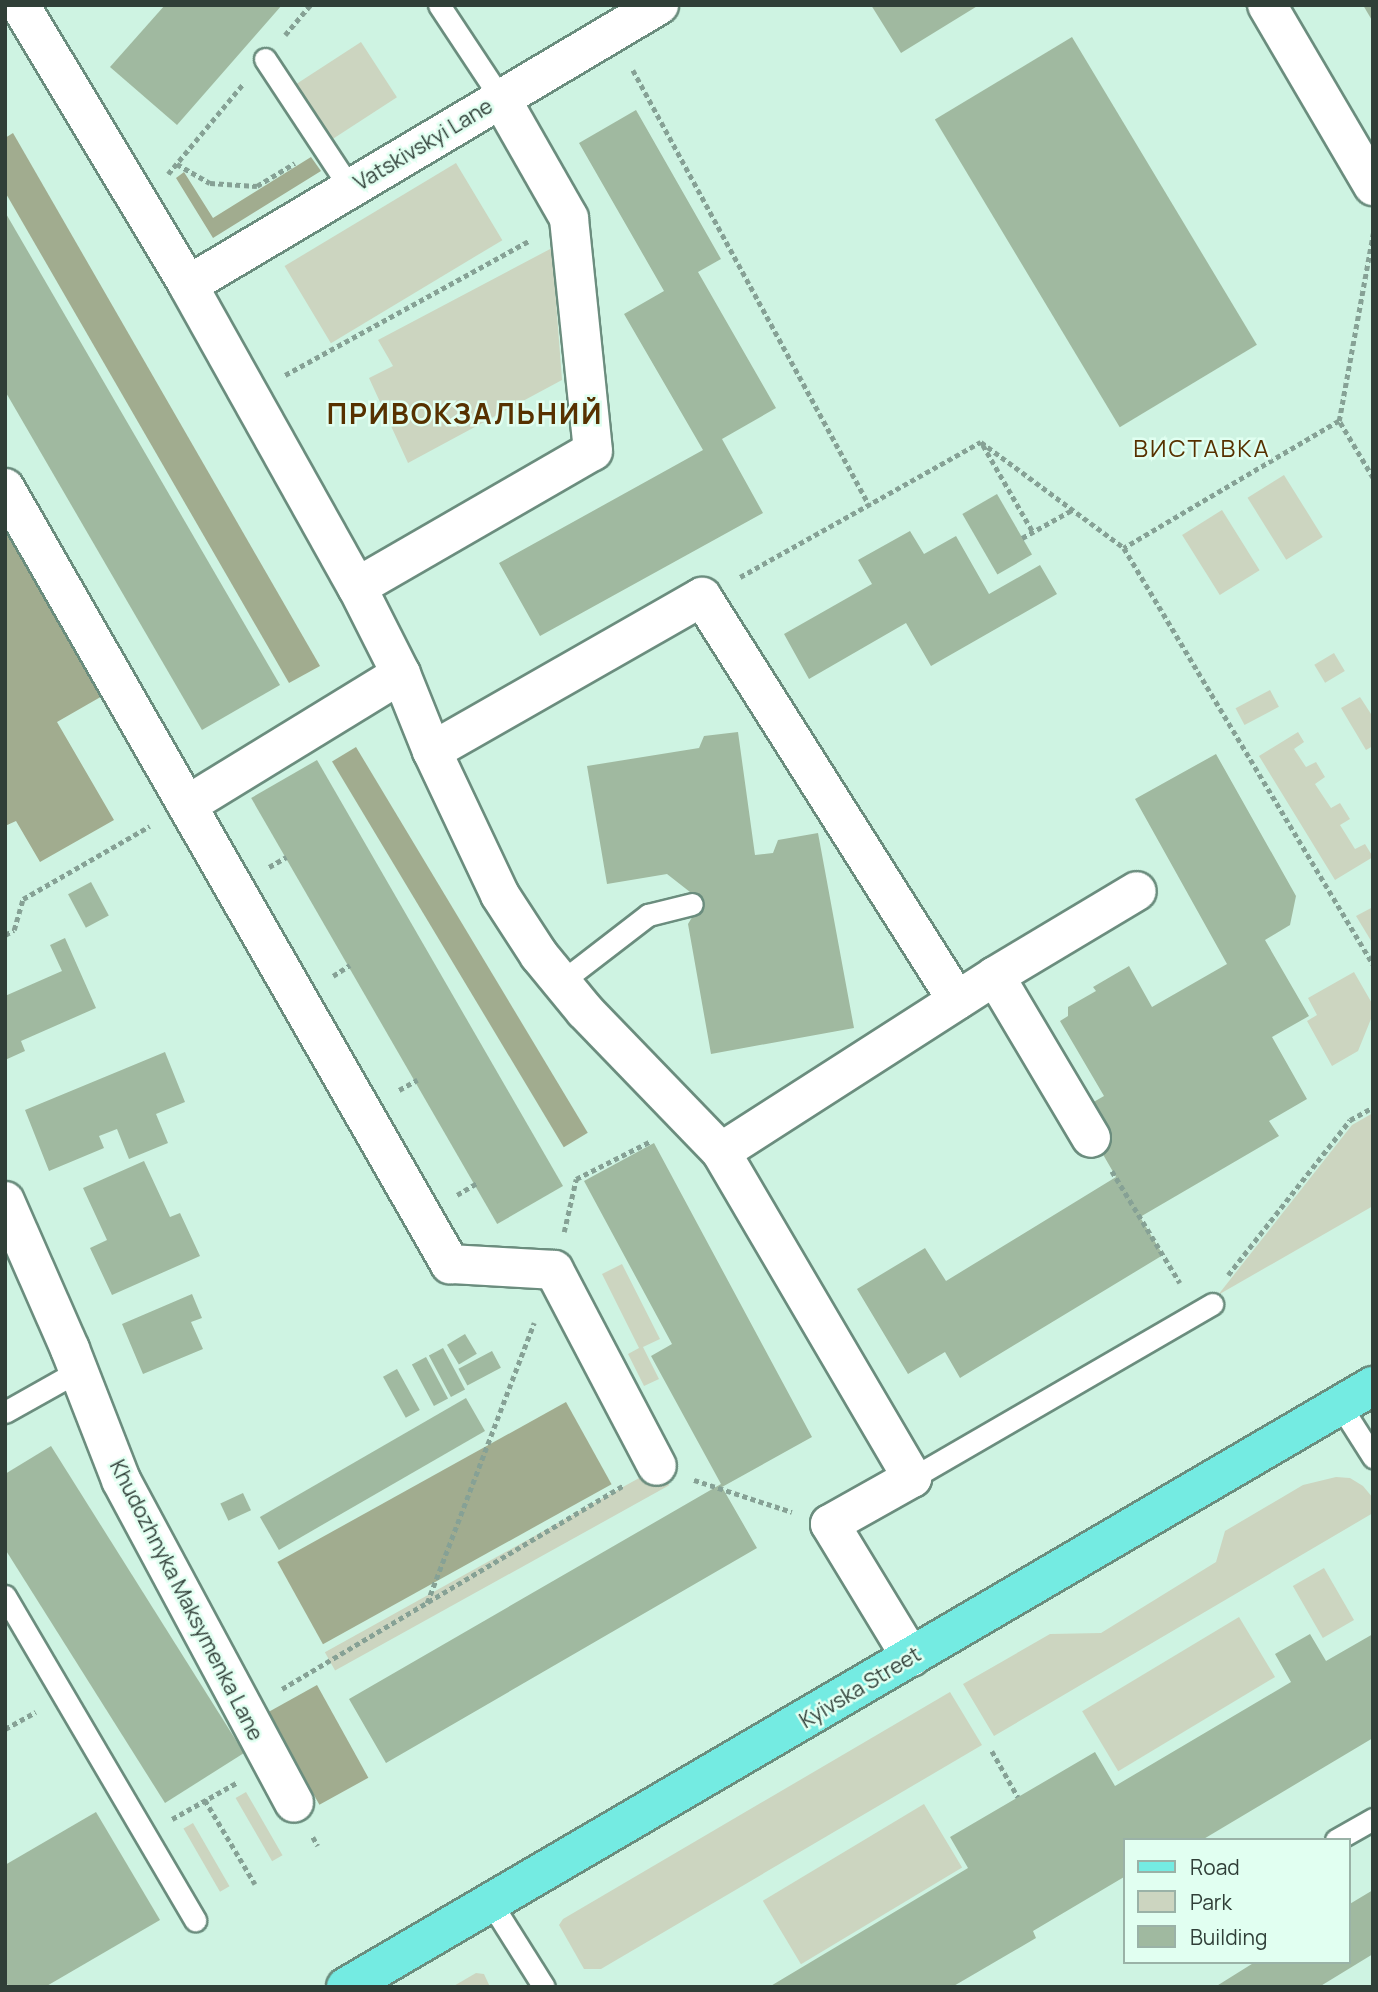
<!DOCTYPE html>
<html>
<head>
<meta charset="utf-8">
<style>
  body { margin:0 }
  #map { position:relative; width:1378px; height:1992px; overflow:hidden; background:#cef3e2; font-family:Manrope,sans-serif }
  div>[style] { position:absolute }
  .green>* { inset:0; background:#ccd5c0; transform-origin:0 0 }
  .forest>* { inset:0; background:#a1ac8f; transform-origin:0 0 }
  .building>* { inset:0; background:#a0b9a0; transform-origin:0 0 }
  .path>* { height:4.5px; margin-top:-2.25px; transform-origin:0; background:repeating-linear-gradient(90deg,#86a195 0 5px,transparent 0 8.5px) }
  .roads { filter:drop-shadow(2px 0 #6b8d7e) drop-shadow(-2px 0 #6b8d7e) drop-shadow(0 2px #6b8d7e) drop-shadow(0 -2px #6b8d7e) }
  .lane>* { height:21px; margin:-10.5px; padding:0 10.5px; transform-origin:10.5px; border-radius:10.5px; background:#fff }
  .street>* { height:38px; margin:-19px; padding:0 19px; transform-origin:19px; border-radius:19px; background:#fff }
  .primary>* { height:38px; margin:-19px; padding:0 19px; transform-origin:19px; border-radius:19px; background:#74ebe2 }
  span { translate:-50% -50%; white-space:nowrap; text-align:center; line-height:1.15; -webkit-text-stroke:5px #e1fff1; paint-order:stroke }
  .street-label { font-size:21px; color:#303f38 }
  .quarter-label { font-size:24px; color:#573100; letter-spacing:2px }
  .district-label { font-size:28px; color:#573100; font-weight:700; letter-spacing:2px }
  .frame { position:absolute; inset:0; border:7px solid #303f38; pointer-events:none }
  .legend { position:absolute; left:1123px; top:1838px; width:228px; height:126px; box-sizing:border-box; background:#e1fff1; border:2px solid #9ab2a7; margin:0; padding:9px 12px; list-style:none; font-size:21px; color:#303f38 }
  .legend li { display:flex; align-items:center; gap:14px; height:35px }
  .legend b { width:35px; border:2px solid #9ab2a7 }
</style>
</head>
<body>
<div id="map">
  <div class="green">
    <div style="left:361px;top:42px;width:66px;height:78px;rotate:57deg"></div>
    <div style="left:456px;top:163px;width:90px;height:200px;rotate:59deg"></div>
    <div style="clip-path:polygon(552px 248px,562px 380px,408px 463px,369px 378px,393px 366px,378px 340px)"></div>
    <div style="left:1284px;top:475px;width:73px;height:43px;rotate:58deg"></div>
    <div style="left:1222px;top:510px;width:71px;height:47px;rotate:58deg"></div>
    <div style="left:1334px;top:653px;width:21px;height:23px;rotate:59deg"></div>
    <div style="left:1270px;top:690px;width:19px;height:39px;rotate:62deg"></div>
    <div style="clip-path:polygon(1360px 697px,1373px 717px,1373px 746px,1366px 750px,1341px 708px)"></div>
    <div style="clip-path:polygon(1298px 732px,1304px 742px,1294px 749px,1306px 767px,1316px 762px,1325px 777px,1315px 784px,1331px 808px,1340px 803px,1350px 819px,1340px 825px,1355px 849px,1365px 844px,1373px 857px,1335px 880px,1259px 756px)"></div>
    <div style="clip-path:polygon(1373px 907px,1373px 944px,1356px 916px)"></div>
    <div style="clip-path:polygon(1354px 972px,1373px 1005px,1373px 1014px,1358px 1051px,1332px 1066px,1307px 1021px,1317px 1015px,1308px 998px)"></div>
    <div style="clip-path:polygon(1373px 1113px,1373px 1206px,1218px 1295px,1352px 1125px)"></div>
    <div style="clip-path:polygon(622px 1264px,660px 1339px,643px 1347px,659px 1379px,644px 1386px,628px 1354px,639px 1348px,602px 1274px)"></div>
    <div style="left:659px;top:1467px;width:21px;height:382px;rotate:61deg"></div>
    <div style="clip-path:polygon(1336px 1477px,1350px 1478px,1363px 1486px,1373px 1498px,1373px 1513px,994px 1736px,963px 1684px,1050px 1634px,1101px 1633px,1216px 1562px,1225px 1531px,1303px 1485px)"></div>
    <div style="left:1324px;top:1568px;width:60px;height:36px;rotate:60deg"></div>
    <div style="left:1239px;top:1617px;width:70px;height:183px;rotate:59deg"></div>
    <div style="clip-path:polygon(950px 1692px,982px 1745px,601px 1969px,584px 1969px,559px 1925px,563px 1919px)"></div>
    <div style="left:246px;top:1792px;width:73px;height:12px;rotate:60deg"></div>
    <div style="left:924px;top:1804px;width:74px;height:188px;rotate:59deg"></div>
    <div style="left:193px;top:1823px;width:73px;height:11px;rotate:60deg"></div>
    <div style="clip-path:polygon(476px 1973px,484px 1974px,490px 1987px,452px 1987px)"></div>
  </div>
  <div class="forest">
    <div style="clip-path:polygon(13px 133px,320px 666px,289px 683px,5px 192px,5px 138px)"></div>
    <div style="clip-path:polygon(311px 157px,321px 171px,213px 238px,176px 178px,184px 172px,213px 218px)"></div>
    <div style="clip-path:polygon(5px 523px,104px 695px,57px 722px,114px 820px,40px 862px,16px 821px,5px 826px)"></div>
    <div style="left:356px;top:747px;width:450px;height:28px;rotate:59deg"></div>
    <div style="left:566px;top:1402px;width:94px;height:330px;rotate:61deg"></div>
    <div style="left:317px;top:1685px;width:106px;height:56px;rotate:61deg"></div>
  </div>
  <div class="building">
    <div style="clip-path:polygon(165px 5px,282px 5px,177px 125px,110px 67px)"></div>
    <div style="clip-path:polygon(871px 5px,979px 5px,901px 53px)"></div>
    <div style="clip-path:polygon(1363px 5px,1373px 5px,1373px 22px)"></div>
    <div style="left:1072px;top:37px;width:359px;height:160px;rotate:59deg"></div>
    <div style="clip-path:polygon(636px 110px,721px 259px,698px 272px,776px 408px,722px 439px,763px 513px,540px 636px,499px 563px,703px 450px,624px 314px,664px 291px,579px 143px)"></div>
    <div style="clip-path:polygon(5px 212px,280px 685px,202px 730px,5px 391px)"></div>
    <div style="left:997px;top:494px;width:70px;height:40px;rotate:60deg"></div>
    <div style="clip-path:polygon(910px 531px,924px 554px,956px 536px,989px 594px,1040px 565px,1057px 594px,931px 666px,906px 623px,809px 679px,784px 634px,872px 584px,858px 560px)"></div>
    <div style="clip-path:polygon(738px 732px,755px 855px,773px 853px,778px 840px,818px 833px,854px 1028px,711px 1054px,688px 924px,694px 914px,690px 892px,667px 874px,607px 884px,587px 766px,699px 748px,704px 736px)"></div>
    <div style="clip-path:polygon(1216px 754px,1296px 896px,1290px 925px,1265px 940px,1309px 1016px,1272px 1037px,1307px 1099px,1269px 1121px,1279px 1136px,1140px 1217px,1163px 1255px,960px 1378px,945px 1352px,908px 1374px,857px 1289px,925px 1248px,946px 1281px,1116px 1177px,1078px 1111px,1104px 1096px,1060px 1021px,1068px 1016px,1068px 1007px,1096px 991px,1093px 987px,1129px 966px,1152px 1007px,1227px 964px,1135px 799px)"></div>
    <div style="left:317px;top:760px;width:492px;height:76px;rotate:60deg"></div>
    <div style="left:91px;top:882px;width:38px;height:26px;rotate:62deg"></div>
    <div style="clip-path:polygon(65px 938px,96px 1008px,21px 1041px,25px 1051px,5px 1060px,5px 996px,62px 971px,50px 945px)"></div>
    <div style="clip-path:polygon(165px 1052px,185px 1102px,156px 1114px,168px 1143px,129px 1159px,117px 1129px,99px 1136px,104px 1148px,49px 1171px,25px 1110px)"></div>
    <div style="clip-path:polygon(654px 1143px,812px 1437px,722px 1487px,757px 1548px,386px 1763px,349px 1699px,721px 1484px,651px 1356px,672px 1344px,584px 1181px)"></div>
    <div style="clip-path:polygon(144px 1161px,170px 1217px,180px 1213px,200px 1256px,112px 1295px,90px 1248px,107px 1240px,83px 1188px)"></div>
    <div style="clip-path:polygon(192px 1294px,202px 1318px,191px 1322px,203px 1349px,143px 1374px,122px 1324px)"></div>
    <div style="left:465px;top:1334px;width:23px;height:21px;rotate:59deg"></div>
    <div style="left:443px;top:1348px;width:47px;height:16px;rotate:62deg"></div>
    <div style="left:492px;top:1351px;width:19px;height:38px;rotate:62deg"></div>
    <div style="left:426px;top:1357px;width:47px;height:16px;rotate:62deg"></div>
    <div style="left:397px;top:1369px;width:47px;height:16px;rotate:61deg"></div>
    <div style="left:466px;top:1398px;width:38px;height:238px;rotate:60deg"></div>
    <div style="clip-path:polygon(51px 1446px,244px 1753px,165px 1803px,5px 1549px,5px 1474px)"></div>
    <div style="left:243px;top:1493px;width:19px;height:25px;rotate:65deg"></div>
    <div style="clip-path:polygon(1310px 1634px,1326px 1661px,1373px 1634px,1373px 1738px,1202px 1840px,1124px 1840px,1124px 1877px,1033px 1931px,1036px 1938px,952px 1987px,769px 1987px,968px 1868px,950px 1837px,1095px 1752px,1115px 1786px,1291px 1682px,1275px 1654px)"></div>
    <div style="clip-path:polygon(96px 1812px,160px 1920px,45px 1987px,9px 1987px,5px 1981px,5px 1865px)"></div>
    <div style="clip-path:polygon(1373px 1890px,1373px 1954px,1319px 1987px,1215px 1987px,1255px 1962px,1348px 1962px,1348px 1905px)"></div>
  </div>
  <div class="path">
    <div style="left:285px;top:35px;width:39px;rotate:-50deg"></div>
    <div style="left:633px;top:70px;width:496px;rotate:61.5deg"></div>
    <div style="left:177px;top:164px;width:38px;rotate:30deg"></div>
    <div style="left:210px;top:183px;width:47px;rotate:3.7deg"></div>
    <div style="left:257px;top:186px;width:44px;rotate:-31.2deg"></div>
    <div style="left:168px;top:174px;width:117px;rotate:-50.2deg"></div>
    <div style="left:285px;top:375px;width:278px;rotate:-28.8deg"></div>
    <div style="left:1339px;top:421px;width:191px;rotate:-79.7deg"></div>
    <div style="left:983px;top:445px;width:100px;rotate:60.1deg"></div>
    <div style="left:1373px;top:478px;width:66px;rotate:-120.8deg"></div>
    <div style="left:1339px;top:421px;width:250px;rotate:149.4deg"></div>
    <div style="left:1124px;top:548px;width:485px;rotate:59.1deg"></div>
    <div style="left:1022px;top:538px;width:57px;rotate:-29.2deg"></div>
    <div style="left:740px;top:577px;width:276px;rotate:-29.3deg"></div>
    <div style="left:981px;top:442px;width:178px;rotate:36.5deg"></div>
    <div style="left:269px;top:867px;width:20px;rotate:-30deg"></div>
    <div style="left:5px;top:935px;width:10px;rotate:-29deg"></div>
    <div style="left:14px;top:930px;width:32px;rotate:-74deg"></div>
    <div style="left:23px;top:899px;width:146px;rotate:-29.9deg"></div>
    <div style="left:333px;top:976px;width:20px;rotate:-33deg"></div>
    <div style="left:399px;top:1090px;width:21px;rotate:-29deg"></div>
    <div style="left:1112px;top:1171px;width:131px;rotate:58.7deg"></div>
    <div style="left:457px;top:1195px;width:23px;rotate:-31deg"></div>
    <div style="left:564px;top:1232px;width:54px;rotate:-77.2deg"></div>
    <div style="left:576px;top:1179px;width:84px;rotate:-26.9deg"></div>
    <div style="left:1228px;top:1275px;width:197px;rotate:-51.8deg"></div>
    <div style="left:1350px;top:1120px;width:26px;rotate:-29deg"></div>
    <div style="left:694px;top:1480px;width:103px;rotate:18.1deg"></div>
    <div style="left:427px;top:1603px;width:300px;rotate:-69.1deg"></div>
    <div style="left:282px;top:1689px;width:397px;rotate:-30.8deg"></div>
    <div style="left:5px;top:1729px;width:35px;rotate:-29deg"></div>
    <div style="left:992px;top:1751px;width:53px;rotate:60.5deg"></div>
    <div style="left:205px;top:1800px;width:98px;rotate:59.2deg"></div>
    <div style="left:172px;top:1819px;width:76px;rotate:-29.3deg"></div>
    <div style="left:313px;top:1837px;width:10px;rotate:61deg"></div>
  </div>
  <div class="roads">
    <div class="lane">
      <div style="left:439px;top:5px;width:110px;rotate:56.5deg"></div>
      <div style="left:265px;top:59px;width:154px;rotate:56.6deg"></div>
      <div style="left:561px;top:982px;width:110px;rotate:-37.6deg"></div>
      <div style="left:648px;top:915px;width:45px;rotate:-14deg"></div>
      <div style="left:1340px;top:1405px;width:62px;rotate:57.6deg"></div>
      <div style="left:5px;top:1412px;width:84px;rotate:-29.3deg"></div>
      <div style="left:912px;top:1478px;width:347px;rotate:-30.1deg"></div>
      <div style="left:5px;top:1596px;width:376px;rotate:59.6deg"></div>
      <div style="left:1336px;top:1840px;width:43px;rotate:-29.6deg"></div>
      <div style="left:491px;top:1903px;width:99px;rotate:57.8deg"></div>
    </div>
    <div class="street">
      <div style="left:20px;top:5px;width:327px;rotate:59deg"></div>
      <div style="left:188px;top:285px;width:346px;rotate:60.8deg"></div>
      <div style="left:357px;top:587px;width:97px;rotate:63.2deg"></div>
      <div style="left:401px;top:674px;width:83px;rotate:68.1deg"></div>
      <div style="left:432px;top:751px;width:159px;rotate:64.7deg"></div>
      <div style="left:500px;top:895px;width:72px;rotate:57deg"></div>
      <div style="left:539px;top:955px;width:72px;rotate:50.6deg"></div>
      <div style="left:585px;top:1011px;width:196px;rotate:46deg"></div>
      <div style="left:721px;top:1152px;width:378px;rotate:59.6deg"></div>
      <div style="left:912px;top:1478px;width:94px;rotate:150.7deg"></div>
      <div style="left:830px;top:1524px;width:156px;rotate:58.7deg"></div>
      <div style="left:1267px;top:5px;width:210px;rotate:59.6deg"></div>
      <div style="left:188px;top:285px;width:548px;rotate:-30.73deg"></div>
      <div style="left:5px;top:488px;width:895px;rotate:60.17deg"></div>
      <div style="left:450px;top:1264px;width:104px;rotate:3.3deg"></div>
      <div style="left:554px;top:1270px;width:221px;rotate:62.3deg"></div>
      <div style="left:357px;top:587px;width:272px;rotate:-30deg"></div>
      <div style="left:593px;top:451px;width:234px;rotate:-95.9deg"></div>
      <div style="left:569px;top:218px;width:139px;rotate:-119.7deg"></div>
      <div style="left:432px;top:751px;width:311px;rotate:-29.7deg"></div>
      <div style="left:702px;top:597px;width:477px;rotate:57.7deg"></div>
      <div style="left:187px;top:805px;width:251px;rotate:-31.5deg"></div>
      <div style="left:995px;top:976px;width:165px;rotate:-30.9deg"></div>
      <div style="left:721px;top:1152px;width:326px;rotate:-32.7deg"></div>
      <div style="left:995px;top:976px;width:188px;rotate:59.3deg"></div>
      <div style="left:5px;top:1201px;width:162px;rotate:66.3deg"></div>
      <div style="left:70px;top:1349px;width:141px;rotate:68.7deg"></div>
      <div style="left:121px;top:1480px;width:366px;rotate:61.8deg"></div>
    </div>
    <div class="primary">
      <div style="left:346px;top:1987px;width:1190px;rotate:-30.34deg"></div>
    </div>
  </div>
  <div class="street-label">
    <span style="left:423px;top:144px;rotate:-31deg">Vatskivskyi Lane</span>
    <span style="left:187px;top:1600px;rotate:63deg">Khudozhnyka Maksymenka Lane</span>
    <span style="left:860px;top:1687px;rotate:-31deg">Kyivska Street</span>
  </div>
  <div class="quarter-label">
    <span style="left:1202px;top:448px">ВИСТАВКА</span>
  </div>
  <div class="district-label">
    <span style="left:465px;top:413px">ПРИВОКЗАЛЬНИЙ</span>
  </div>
  <div class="frame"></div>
  <ul class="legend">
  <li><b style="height:9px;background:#74ebe2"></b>Road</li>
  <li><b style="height:19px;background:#ccd5c0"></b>Park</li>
  <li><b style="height:19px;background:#a0b9a0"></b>Building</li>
  </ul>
</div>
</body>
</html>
